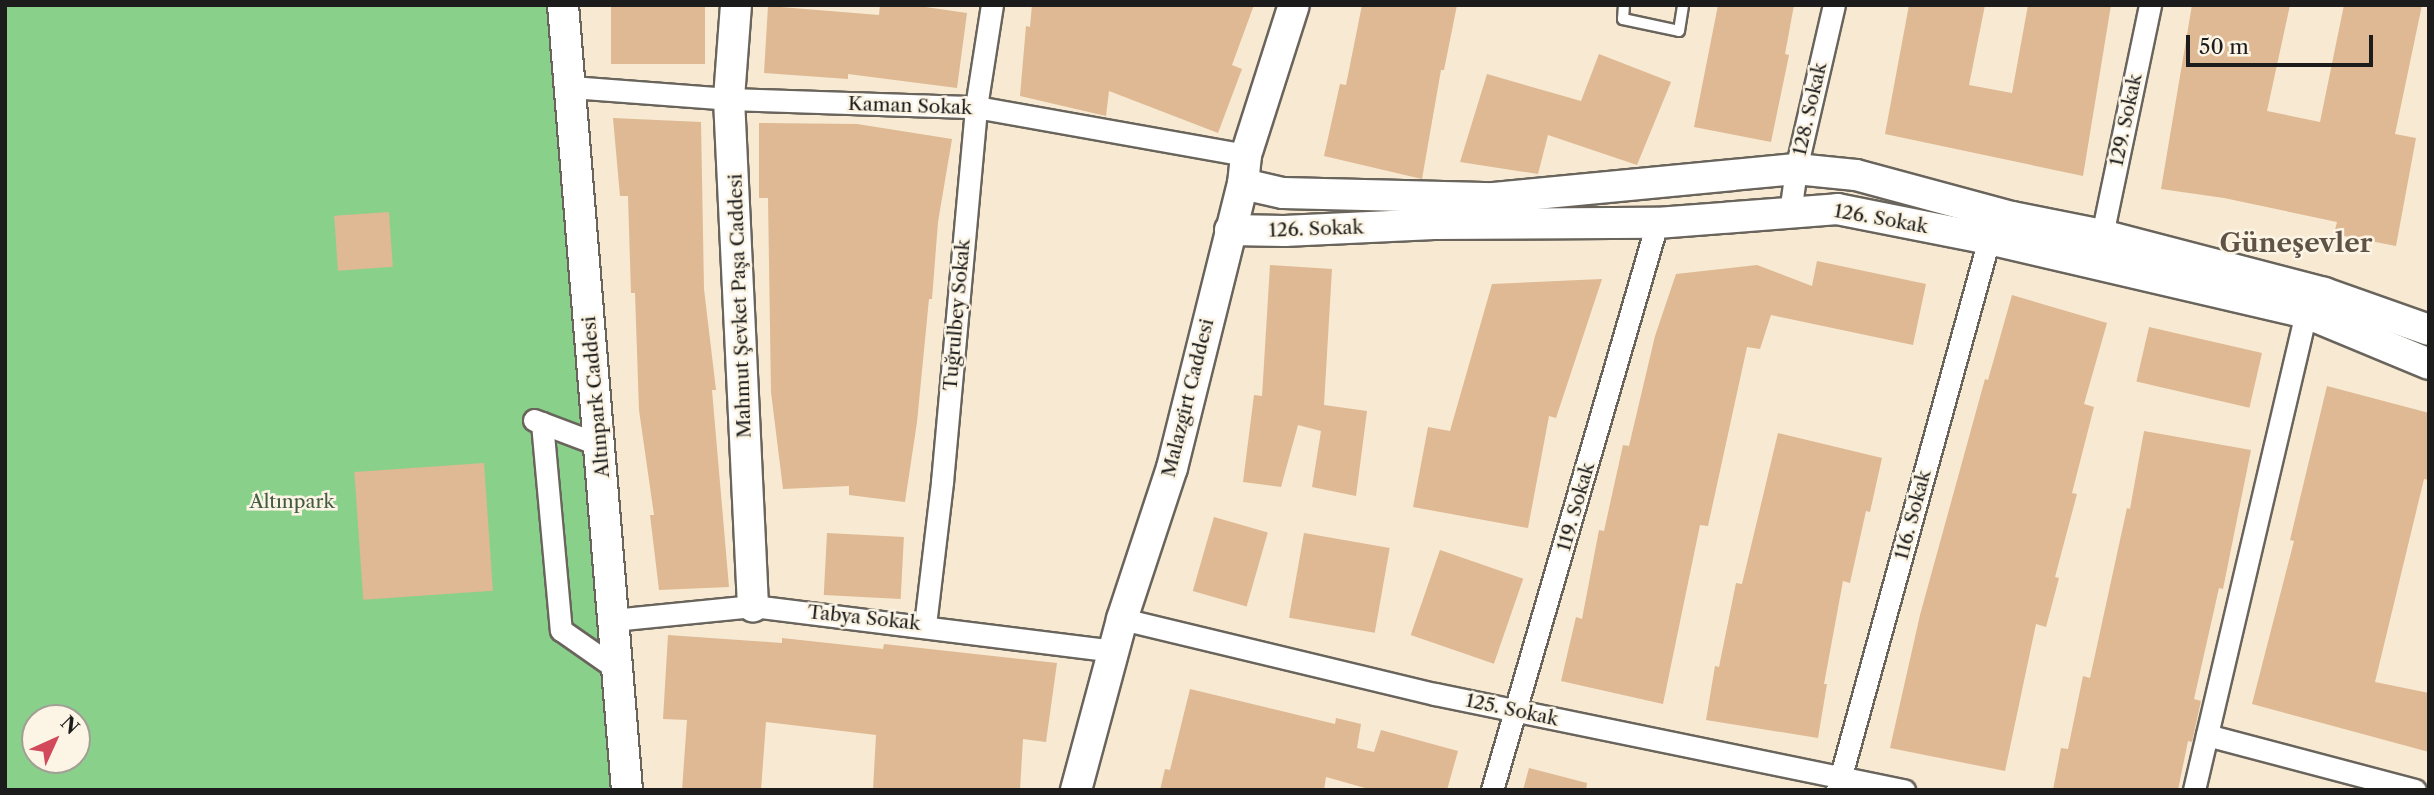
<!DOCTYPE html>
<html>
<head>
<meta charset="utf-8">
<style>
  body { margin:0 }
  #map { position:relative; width:2434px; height:795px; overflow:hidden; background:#f8e9d2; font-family:"Libre Caslon Text",serif }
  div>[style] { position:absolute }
  .green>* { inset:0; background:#89d08b }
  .building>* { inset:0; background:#deb993; transform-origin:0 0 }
  .roads { filter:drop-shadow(2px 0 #69645c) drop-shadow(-2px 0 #69645c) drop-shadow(0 2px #69645c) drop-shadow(0 -2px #69645c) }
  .lane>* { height:10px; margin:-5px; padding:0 5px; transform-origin:5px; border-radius:5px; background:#fff }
  .street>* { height:21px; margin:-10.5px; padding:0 10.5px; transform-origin:10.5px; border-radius:10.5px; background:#fff }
  .secondary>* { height:30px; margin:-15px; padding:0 15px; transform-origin:15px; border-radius:15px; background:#fff }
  span { translate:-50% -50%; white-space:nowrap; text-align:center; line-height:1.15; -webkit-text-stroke:5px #fcf5e5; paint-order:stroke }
  .street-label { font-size:19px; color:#1c1c1c }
  .park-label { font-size:19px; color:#425b43 }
  .district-label { font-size:26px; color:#605346; font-weight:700 }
  .frame { position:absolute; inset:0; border:7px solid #1c1c1c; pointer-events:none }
  .north { position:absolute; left:21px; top:704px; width:70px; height:70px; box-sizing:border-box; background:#fcf5e5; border:2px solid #a29e95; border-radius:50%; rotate:45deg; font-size:19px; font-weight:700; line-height:28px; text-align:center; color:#1c1c1c }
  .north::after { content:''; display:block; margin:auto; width:24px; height:32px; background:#d1495b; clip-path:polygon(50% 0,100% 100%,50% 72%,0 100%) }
  .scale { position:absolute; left:2186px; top:35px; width:187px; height:32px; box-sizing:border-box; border:4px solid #1c1c1c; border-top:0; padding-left:9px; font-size:21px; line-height:24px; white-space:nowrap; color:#1c1c1c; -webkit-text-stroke:5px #fcf5e5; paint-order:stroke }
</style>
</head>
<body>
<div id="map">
  <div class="green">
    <div style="clip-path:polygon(evenodd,5px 5px,563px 5px,627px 790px,5px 790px,5px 5px,35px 718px,77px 718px,77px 760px,35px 760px,35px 718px)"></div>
  </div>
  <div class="building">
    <div style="left:611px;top:5px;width:94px;height:59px"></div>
    <div style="clip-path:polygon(880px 5px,912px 5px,967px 13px,957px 88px,848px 74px,848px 79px,764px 73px,768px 6px,879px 15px)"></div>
    <div style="clip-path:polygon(1032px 5px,1254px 5px,1232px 65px,1242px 69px,1218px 133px,1109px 91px,1106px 116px,1020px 96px,1026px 26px,1030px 27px)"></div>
    <div style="clip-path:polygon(1362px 5px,1457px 5px,1444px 70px,1441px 70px,1422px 179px,1324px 156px,1340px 84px,1346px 85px)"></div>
    <div style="clip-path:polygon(1718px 5px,1794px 5px,1785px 54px,1789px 55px,1771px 142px,1694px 127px)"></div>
    <div style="clip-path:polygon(1909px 5px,1985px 5px,1969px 85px,2012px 93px,2028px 5px,2111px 5px,2083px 176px,1885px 134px)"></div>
    <div style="clip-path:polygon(2192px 5px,2290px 5px,2267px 111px,2320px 122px,2344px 5px,2422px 5px,2395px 134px,2416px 138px,2396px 246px,2334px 234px,2337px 222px,2224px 198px,2161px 189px)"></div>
    <div style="clip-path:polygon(1599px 54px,1671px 82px,1637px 165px,1548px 135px,1538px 174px,1460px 162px,1487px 74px,1581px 101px)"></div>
    <div style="clip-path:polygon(613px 118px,701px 122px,704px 289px,716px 390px,712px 390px,729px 587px,659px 590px,650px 515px,654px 515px,639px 410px,635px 293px,631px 293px,628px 196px,620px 196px)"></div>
    <div style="clip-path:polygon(759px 123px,857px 124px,952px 139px,938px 222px,932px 299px,929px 299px,917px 422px,905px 502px,849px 495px,849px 486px,783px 489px,771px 392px,768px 198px,759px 198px)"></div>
    <div style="left:389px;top:212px;width:55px;height:55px;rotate:86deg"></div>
    <div style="clip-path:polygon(1817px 261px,1926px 284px,1913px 345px,1771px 315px,1760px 349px,1747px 347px,1708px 526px,1700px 525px,1663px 704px,1561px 681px,1576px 617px,1582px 619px,1599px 530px,1604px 531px,1623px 445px,1629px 446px,1655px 336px,1676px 274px,1757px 265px,1812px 286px)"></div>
    <div style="clip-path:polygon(1270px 265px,1332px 269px,1324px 405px,1367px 411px,1356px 496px,1312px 487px,1321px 431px,1298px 425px,1281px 487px,1243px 482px,1254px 395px,1262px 396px)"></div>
    <div style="clip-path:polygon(1602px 279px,1556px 418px,1549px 416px,1528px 528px,1413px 507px,1428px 427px,1450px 431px,1492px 284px)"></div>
    <div style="clip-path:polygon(2012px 295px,2107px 323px,2084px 404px,2094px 407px,2072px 493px,2077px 494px,2055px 577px,2059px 578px,2046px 627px,2036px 624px,2005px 771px,1890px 748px,1920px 615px,1985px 379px,1988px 380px)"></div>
    <div style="left:2149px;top:327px;width:116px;height:56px;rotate:13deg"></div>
    <div style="clip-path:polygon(2327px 386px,2429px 413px,2429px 480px,2424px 479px,2375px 682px,2429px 693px,2429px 752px,2252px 704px,2294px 541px,2290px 540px)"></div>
    <div style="clip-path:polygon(2144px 431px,2251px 450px,2223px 589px,2219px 588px,2194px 699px,2201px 701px,2192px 742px,2188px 741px,2178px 790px,2053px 790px,2061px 748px,2068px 749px,2083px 676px,2090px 678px,2127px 508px,2130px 509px)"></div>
    <div style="clip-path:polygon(1778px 433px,1882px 458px,1870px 512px,1866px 511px,1850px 583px,1843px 581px,1824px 684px,1827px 684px,1818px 738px,1706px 720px,1715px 666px,1719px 667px,1736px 583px,1742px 584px)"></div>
    <div style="left:484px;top:463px;width:128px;height:130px;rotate:86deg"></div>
    <div style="left:1214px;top:517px;width:56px;height:77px;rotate:16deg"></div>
    <div style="left:827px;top:533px;width:77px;height:62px;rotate:3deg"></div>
    <div style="left:1304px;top:533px;width:87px;height:86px;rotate:10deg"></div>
    <div style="left:1440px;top:550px;width:88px;height:90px;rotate:19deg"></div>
    <div style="clip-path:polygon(668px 635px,782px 643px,782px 638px,883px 649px,884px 644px,1057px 663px,1046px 742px,1023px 739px,1020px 790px,873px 790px,876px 735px,766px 722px,761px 790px,682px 790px,687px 720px,663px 719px)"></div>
    <div style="clip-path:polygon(1190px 689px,1335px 724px,1336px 718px,1361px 724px,1357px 748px,1374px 752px,1381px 730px,1458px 751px,1447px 790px,1372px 790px,1326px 777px,1324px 790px,1160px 790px,1165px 769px,1170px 770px)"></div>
    <div style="clip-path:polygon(1529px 768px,1587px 783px,1586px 790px,1523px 790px)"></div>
  </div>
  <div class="roads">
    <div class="lane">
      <div style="left:1624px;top:5px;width:14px;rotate:94deg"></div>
      <div style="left:1623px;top:19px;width:57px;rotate:12.1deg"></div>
      <div style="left:1679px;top:31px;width:26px;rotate:-81deg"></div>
    </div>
    <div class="street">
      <div style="left:571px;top:87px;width:158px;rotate:4.3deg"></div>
      <div style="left:729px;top:99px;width:247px;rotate:1.9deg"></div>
      <div style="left:976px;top:107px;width:274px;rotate:10.1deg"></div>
      <div style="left:1790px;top:213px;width:44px;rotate:-82.2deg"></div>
      <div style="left:1796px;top:169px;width:168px;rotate:-77deg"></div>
      <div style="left:2102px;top:235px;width:235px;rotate:-78.2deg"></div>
      <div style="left:534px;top:420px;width:71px;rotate:20.7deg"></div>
      <div style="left:542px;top:423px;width:208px;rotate:84.8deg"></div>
      <div style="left:561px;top:630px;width:68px;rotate:34.9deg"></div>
      <div style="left:1122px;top:619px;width:322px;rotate:13.5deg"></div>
      <div style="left:1435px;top:694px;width:479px;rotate:11.6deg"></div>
      <div style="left:613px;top:620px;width:141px;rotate:-5.7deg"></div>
      <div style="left:753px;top:606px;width:365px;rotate:7.1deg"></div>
      <div style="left:925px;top:625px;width:144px;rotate:-83.2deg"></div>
      <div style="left:942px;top:482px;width:377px;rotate:-84.8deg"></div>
      <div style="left:976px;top:107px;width:103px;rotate:-81.1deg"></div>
      <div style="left:2207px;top:735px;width:215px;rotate:14.8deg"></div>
      <div style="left:1492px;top:790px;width:591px;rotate:-73.77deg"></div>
      <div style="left:1837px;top:790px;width:572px;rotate:-74.58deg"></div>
      <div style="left:2194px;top:790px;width:490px;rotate:-76.8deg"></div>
    </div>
    <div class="secondary">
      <div style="left:563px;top:5px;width:788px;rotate:85.34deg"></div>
      <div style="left:736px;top:5px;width:94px;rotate:94.3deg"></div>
      <div style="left:729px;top:99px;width:508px;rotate:87.29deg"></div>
      <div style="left:1243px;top:184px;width:41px;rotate:12.7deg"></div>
      <div style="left:1283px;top:193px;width:211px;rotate:1.4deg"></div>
      <div style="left:1494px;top:198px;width:303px;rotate:-5.5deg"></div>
      <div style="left:1796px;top:169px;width:60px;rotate:5.7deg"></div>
      <div style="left:1856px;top:175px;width:162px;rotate:15.1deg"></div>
      <div style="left:2012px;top:217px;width:92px;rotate:11.3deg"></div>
      <div style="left:2102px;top:235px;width:229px;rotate:14.6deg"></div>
      <div style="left:2324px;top:293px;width:111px;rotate:19.4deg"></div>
      <div style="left:1230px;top:230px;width:54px;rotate:1.1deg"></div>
      <div style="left:1284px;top:231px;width:150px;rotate:-2.7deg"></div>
      <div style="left:1434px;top:224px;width:223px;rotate:-0.3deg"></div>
      <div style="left:1657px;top:223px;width:181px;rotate:-4.4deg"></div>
      <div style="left:1837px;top:209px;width:155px;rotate:11.2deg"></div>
      <div style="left:1989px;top:239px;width:326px;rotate:13.1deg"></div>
      <div style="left:2306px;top:313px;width:133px;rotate:22.5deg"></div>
      <div style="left:1076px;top:790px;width:177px;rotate:-74.9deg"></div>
      <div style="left:1122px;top:619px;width:159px;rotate:-71.7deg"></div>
      <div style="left:1172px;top:468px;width:293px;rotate:-76deg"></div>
      <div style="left:1243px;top:184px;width:29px;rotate:-84deg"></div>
      <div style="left:1246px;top:155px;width:157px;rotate:-72.3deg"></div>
    </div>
  </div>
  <div class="street-label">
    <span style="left:910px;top:106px;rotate:2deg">Kaman Sokak</span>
    <span style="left:1810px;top:109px;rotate:-77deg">128. Sokak</span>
    <span style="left:2126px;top:120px;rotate:-78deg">129. Sokak</span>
    <span style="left:1881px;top:219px;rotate:10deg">126. Sokak</span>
    <span style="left:1316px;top:229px;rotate:-2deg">126. Sokak</span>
    <span style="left:740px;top:306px;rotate:-92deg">Mahmut Şevket Paşa Caddesi</span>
    <span style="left:957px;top:315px;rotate:-85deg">Tuğrulbey Sokak</span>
    <span style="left:596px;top:397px;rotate:-95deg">Altınpark Caddesi</span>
    <span style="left:1188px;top:398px;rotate:-76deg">Malazgirt Caddesi</span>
    <span style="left:1576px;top:507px;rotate:-74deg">119. Sokak</span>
    <span style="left:1913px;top:515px;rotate:-75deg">116. Sokak</span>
    <span style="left:864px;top:618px;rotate:6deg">Tabya Sokak</span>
    <span style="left:1512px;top:710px;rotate:12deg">125. Sokak</span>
  </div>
  <div class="park-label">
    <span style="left:292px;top:502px">Altınpark</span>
  </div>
  <div class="district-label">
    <span style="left:2296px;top:244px">Güneşevler</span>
  </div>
  <div class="frame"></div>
  <div class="north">N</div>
  <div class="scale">50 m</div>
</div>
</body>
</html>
